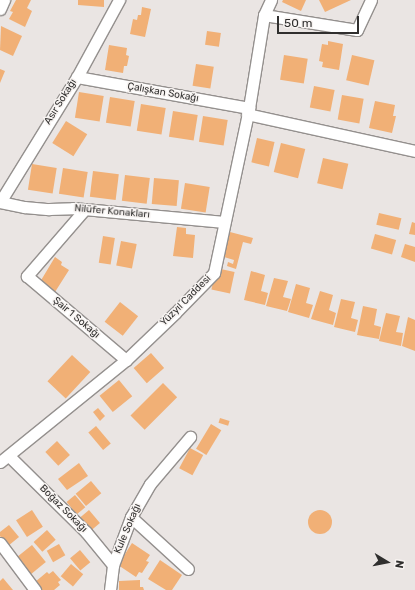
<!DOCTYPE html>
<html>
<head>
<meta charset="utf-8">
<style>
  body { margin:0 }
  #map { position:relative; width:415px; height:590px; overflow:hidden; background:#eae5e3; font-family:Rubik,sans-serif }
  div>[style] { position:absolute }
  .building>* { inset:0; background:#f1b076; transform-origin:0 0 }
  .round { border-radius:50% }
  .roads { filter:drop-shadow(1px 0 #94908e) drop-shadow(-1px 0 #94908e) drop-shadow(0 1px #94908e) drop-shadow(0 -1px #94908e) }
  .minor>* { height:11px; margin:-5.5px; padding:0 5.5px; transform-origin:5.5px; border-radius:5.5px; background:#fff }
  span { translate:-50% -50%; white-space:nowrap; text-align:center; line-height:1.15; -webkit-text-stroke:3px #f7f3f1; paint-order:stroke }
  .street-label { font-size:10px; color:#302f2e }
  .north { position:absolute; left:367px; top:542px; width:40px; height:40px; -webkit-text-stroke:3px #f7f3f1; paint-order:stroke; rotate:100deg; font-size:11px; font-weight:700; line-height:16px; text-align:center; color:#302f2e }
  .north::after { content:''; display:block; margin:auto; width:14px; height:18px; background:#302f2e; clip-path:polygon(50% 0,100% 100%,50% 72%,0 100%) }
  .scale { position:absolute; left:277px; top:16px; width:82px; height:18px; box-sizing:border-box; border:2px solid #302f2e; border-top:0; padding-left:5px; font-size:12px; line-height:14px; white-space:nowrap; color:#302f2e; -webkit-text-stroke:3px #f7f3f1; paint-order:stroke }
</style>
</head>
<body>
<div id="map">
  <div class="building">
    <div style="clip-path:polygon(16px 0,31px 0,27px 8px,32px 11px,25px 27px,9px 19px,13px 12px,10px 11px)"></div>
    <div style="clip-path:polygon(78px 0,104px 0,104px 7px,78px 5px)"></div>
    <div style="clip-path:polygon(283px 0,306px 0,301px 11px,282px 2px)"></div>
    <div style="clip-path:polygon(319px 0,351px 0,325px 12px)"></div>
    <div style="clip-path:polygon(142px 7px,151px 9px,145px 37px,130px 34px,133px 19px,137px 20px,138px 15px,141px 15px)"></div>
    <div style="clip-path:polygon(1px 26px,22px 36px,13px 56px,0 50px)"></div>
    <div style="left:207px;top:31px;width:14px;height:14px;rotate:8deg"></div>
    <div style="clip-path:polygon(328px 41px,343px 44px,339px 70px,322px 67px,323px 62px,319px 61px,322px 44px,328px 45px)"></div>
    <div style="clip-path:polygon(109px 45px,127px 48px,126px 55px,129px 56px,127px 66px,124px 66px,123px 73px,105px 70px)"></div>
    <div style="left:284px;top:55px;width:24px;height:25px;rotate:9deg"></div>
    <div style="left:352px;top:55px;width:23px;height:26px;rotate:13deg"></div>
    <div style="left:196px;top:64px;width:18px;height:22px;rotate:9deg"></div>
    <div style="clip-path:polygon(0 69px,5px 71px,0 83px)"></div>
    <div style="left:314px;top:86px;width:21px;height:22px;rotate:11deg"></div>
    <div style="left:79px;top:92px;width:25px;height:26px;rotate:9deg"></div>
    <div style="left:342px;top:95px;width:22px;height:25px;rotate:10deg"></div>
    <div style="left:110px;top:97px;width:25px;height:26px;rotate:9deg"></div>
    <div style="clip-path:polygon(375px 101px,395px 105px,393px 116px,396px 116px,392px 133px,369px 128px)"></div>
    <div style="left:141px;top:104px;width:25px;height:27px;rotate:9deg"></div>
    <div style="left:173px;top:111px;width:25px;height:26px;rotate:9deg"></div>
    <div style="left:203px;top:116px;width:25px;height:26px;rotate:9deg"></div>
    <div style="left:66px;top:121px;width:25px;height:26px;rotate:32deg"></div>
    <div style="left:257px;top:138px;width:18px;height:25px;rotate:13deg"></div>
    <div style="left:281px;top:143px;width:25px;height:30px;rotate:14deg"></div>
    <div style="left:323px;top:158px;width:26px;height:26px;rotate:13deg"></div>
    <div style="left:32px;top:164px;width:25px;height:26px;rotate:9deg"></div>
    <div style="left:63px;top:168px;width:25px;height:26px;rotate:9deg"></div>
    <div style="left:93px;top:171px;width:26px;height:26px;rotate:7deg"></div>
    <div style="left:125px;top:175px;width:25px;height:26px;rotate:7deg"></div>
    <div style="left:154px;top:178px;width:25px;height:26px;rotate:5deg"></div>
    <div style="left:185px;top:183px;width:25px;height:26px;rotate:9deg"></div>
    <div style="left:379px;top:213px;width:23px;height:12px;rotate:13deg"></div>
    <div style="clip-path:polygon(412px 222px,415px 223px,415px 235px,409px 234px)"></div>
    <div style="clip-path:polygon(177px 227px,186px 228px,186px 234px,195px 235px,193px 258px,173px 256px)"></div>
    <div style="clip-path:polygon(230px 232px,253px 238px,251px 244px,243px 242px,236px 269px,227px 266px,228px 262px,233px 264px,234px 260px,224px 257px)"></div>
    <div style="left:375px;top:234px;width:22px;height:15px;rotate:16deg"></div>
    <div style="left:103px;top:236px;width:12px;height:27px;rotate:9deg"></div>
    <div style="left:121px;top:241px;width:16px;height:25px;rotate:11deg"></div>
    <div style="clip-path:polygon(405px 244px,415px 247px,415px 262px,401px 257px)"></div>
    <div style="clip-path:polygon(55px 257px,62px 262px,61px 265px,69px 270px,55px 292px,40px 282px)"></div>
    <div style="left:216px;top:268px;width:19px;height:22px;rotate:12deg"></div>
    <div style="clip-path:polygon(251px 271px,265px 275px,261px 291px,268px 293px,265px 305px,244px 300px)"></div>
    <div style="clip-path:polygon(274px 278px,288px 281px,283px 297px,291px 299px,287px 311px,266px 306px)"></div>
    <div style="clip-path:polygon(296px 284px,310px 288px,306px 303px,313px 305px,309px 318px,288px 312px)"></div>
    <div style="clip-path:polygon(320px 291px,333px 295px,329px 310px,336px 313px,333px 325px,311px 319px)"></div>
    <div style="clip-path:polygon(341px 299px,355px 302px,351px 318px,358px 320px,355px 332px,334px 327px)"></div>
    <div style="left:120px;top:302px;width:23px;height:25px;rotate:38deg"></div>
    <div style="clip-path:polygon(363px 306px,377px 309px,374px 325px,381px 327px,379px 339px,357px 335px)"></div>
    <div style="clip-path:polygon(386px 313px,400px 316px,396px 332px,403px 333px,401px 346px,379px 341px)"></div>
    <div style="clip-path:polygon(408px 317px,415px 320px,415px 351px,402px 346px)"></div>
    <div style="left:151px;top:353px;width:20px;height:23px;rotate:49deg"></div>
    <div style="left:72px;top:355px;width:25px;height:36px;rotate:43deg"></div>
    <div style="left:119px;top:380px;width:21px;height:25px;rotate:51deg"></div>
    <div style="left:163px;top:383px;width:20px;height:46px;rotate:45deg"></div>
    <div style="clip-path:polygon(98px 408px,105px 416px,100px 421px,93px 412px)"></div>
    <div style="left:220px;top:418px;width:10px;height:5px;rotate:17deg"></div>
    <div style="left:211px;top:424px;width:12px;height:29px;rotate:31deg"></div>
    <div style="left:96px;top:426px;width:23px;height:10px;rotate:50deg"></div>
    <div style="left:57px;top:441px;width:19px;height:16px;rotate:47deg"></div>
    <div style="left:190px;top:448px;width:15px;height:23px;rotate:28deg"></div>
    <div style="clip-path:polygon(79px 463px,88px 476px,67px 490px,58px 479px)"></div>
    <div style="left:91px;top:481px;width:16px;height:20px;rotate:50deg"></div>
    <div style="left:75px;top:495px;width:16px;height:11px;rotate:50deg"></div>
    <div style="left:32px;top:510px;width:20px;height:19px;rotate:57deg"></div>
    <div style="left:89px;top:510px;width:17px;height:12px;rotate:50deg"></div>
    <div class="round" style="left:308px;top:510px;width:24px;height:24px"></div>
    <div style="clip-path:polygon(9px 525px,19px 537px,8px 546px,0 536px,0 532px)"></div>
    <div style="left:47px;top:530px;width:13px;height:18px;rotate:48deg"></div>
    <div style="clip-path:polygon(132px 543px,150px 555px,146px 561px,149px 562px,142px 573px,139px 572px,136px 577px,118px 565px)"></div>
    <div style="left:59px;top:544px;width:13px;height:14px;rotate:61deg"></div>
    <div style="left:32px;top:545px;width:22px;height:20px;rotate:51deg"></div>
    <div style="left:80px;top:550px;width:16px;height:13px;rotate:50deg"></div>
    <div style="clip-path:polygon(160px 560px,182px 575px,172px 590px,166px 590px,148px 579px)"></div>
    <div style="left:71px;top:564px;width:16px;height:16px;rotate:40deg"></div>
    <div style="clip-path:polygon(53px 571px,61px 580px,58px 582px,60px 585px,54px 590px,41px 590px,35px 582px,47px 572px,49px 574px)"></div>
    <div style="clip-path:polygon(3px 578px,13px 590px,0 590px,0 581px)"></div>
    <div style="clip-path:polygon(140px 580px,140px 587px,143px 587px,144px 590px,119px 590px,119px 581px)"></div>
  </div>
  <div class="roads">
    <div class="minor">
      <div style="left:0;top:9px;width:10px;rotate:-66deg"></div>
      <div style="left:264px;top:15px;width:94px;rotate:9.2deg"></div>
      <div style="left:357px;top:30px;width:33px;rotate:-65deg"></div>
      <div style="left:77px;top:77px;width:175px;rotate:10.2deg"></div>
      <div style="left:247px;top:114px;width:172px;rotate:12.4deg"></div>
      <div style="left:0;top:202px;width:147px;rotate:-58.4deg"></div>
      <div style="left:77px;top:77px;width:88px;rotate:-61.4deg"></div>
      <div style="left:0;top:202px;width:25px;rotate:12deg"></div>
      <div style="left:24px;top:207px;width:25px;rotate:5deg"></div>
      <div style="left:49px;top:209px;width:24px;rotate:-2deg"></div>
      <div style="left:73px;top:208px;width:152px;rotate:5.3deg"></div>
      <div style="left:85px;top:209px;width:89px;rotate:130.9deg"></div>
      <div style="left:27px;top:276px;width:130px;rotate:40.3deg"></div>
      <div style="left:9px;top:456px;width:108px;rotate:44.6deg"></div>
      <div style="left:86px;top:532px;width:43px;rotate:50.7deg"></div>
      <div style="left:0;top:462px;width:162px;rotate:-39deg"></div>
      <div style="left:126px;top:360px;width:68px;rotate:-43.8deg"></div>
      <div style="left:175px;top:313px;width:56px;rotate:-45.7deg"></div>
      <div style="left:214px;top:273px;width:169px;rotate:-78deg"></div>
      <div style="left:249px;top:108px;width:94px;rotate:-80.8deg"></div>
      <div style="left:264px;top:15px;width:17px;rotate:-65deg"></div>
      <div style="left:131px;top:517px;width:77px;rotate:42.4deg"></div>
      <div style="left:0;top:543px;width:59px;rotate:53.3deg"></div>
      <div style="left:110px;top:590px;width:25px;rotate:-83deg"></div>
      <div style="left:113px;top:565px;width:51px;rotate:-69.4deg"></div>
      <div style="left:131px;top:517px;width:38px;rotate:-60deg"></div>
      <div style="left:150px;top:484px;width:62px;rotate:-49.6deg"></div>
    </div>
  </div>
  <div class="street-label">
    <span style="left:163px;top:93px;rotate:10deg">Çalışkan Sokağı</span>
    <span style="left:61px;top:102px;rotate:-58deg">Asır Sokağı</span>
    <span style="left:112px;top:212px;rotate:5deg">Nilüfer Konakları</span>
    <span style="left:186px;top:301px;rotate:-45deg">Yüzyıl Caddesi</span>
    <span style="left:76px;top:318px;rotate:40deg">Şair 1 Sokağı</span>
    <span style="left:63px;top:509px;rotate:45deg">Boğaz Sokağı</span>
    <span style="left:128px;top:529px;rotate:-67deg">Kule Sokağı</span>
  </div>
  <div class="north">N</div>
  <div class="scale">50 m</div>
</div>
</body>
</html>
